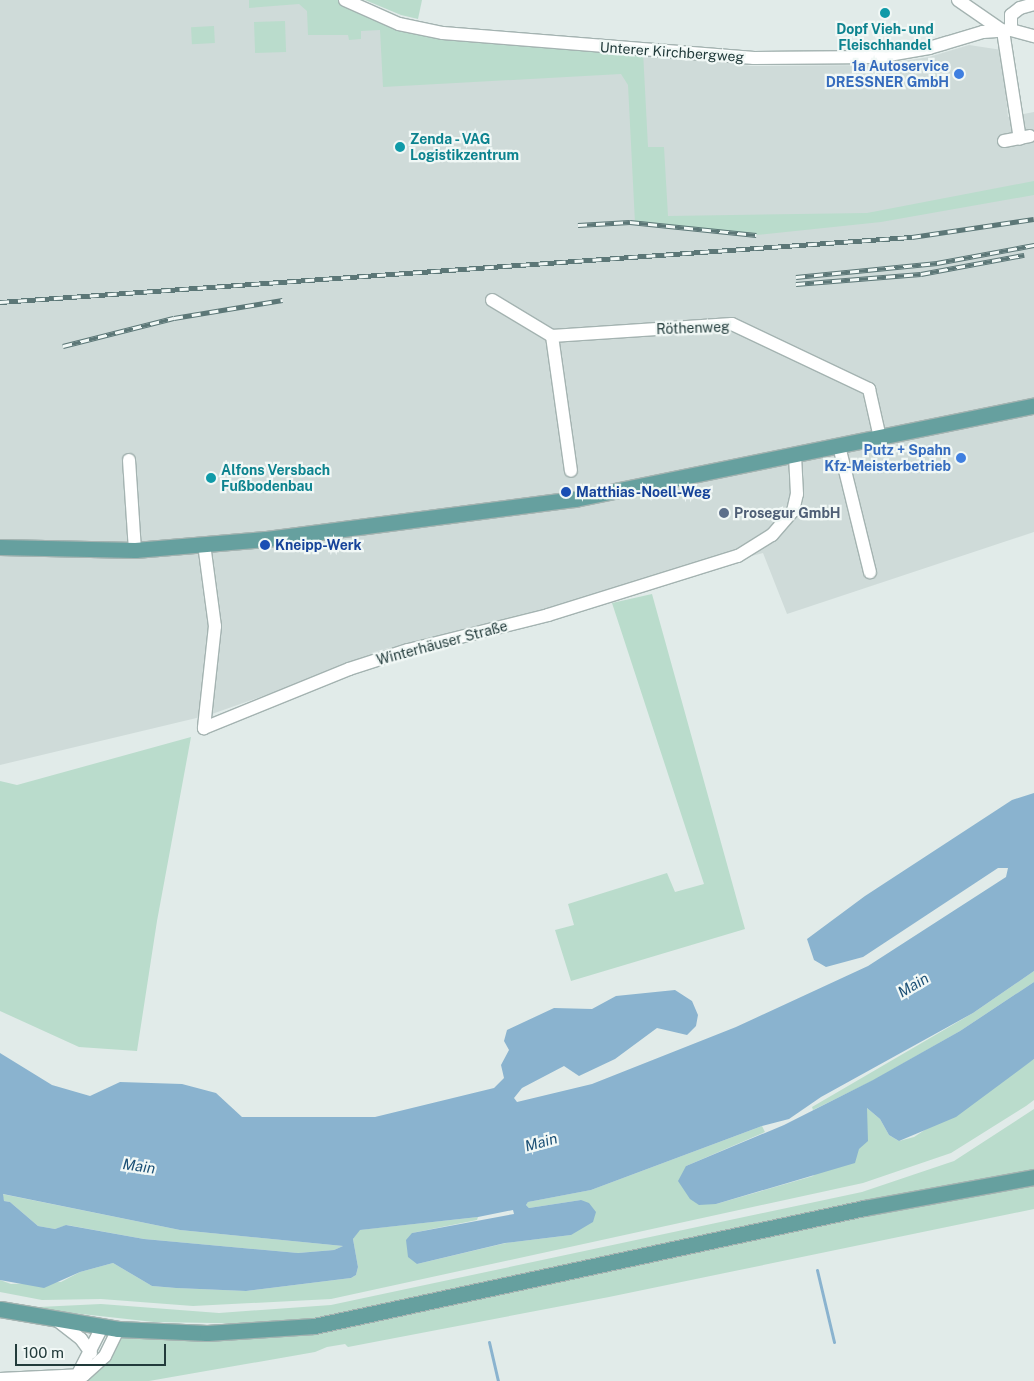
<!DOCTYPE html>
<html>
<head>
<meta charset="utf-8">
<style>
  body { margin:0 }
  #map { position:relative; width:1034px; height:1381px; overflow:hidden; background:#e1ebe9; font-family:"Public Sans",sans-serif }
  div>[style] { position:absolute }
  .built>* { inset:0; background:#cfdbd9 }
  .green>* { inset:0; background:#badccc; transform-origin:0 0 }
  .water>* { inset:0; background:#8ab3cf }
  .stream>* { height:3px; margin:-1.5px; padding:0 1.5px; transform-origin:1.5px; border-radius:1.5px; background:#8ab3cf }
  .roads { filter:drop-shadow(1px 0 #a4b3b1) drop-shadow(-1px 0 #a4b3b1) drop-shadow(0 1px #a4b3b1) drop-shadow(0 -1px #a4b3b1) }
  .minor>* { height:12px; margin:-6px; padding:0 6px; transform-origin:6px; border-radius:6px; background:#fff }
  .major>* { height:15px; margin:-7.5px; padding:0 7.5px; transform-origin:7.5px; border-radius:7.5px; background:#66a09f }
  .rail>* { height:5px; margin-top:-2.5px; transform-origin:0; background:repeating-linear-gradient(90deg,#f1f8f6 0 9px,#5c7777 0 18px); box-sizing:border-box; border-block:1px solid #5c7777 }
  .dots>* { width:14px; height:14px; translate:-50% -50%; box-sizing:border-box; border:2px solid #f1f8f6; border-radius:50% }
  span { translate:-50% -50%; white-space:nowrap; text-align:center; line-height:1.15; -webkit-text-stroke:4.5px #f1f8f6; paint-order:stroke }
  .culture-label { font-size:14px; color:#0d838f; font-weight:700 }
  .left { translate:0 -50%; text-align:left }
  .street-label { font-size:14px; color:#223b3b }
  .shop-label { font-size:14px; color:#366cbe; font-weight:700 }
  .right { translate:-100% -50%; text-align:right }
  .transit-label { font-size:14px; color:#164399; font-weight:700 }
  .service-label { font-size:14px; color:#4e5e75; font-weight:700 }
  .water-label { font-size:15px; color:#1d5176; font-style:italic }
  .scale { position:absolute; left:15px; top:1344px; width:151px; height:22px; box-sizing:border-box; border:2px solid #223b3b; border-top:0; padding-left:6px; font-size:15px; line-height:18px; white-space:nowrap; color:#223b3b; -webkit-text-stroke:4px #f1f8f6; paint-order:stroke }
</style>
</head>
<body>
<div id="map">
  <div class="built">
    <div style="clip-path:polygon(0 0,345px 0,399px 24px,643px 51px,750px 66px,879px 65px,929px 57px,969px 45px,1002px 50px,1008px 117px,1034px 112px,1034px 532px,787px 614px,763px 553px,406px 646px,209px 715px,0 765px)"></div>
  </div>
  <div class="green">
    <div style="clip-path:polygon(249px 0,345px 0,399px 24px,643px 51px,648px 147px,664px 147px,668px 216px,867px 213px,1034px 181px,1034px 195px,881px 222px,756px 235px,635px 223px,628px 85px,621px 74px,383px 87px,380px 30px,361px 31px,361px 39px,349px 40px,348px 35px,308px 35px,307px 11px,299px 4px,249px 8px)"></div>
    <div style="clip-path:polygon(365px 0,422px 0,418px 19px,401px 15px)"></div>
    <div style="left:285px;top:21px;width:31px;height:31px;rotate:88deg"></div>
    <div style="left:214px;top:26px;width:17px;height:23px;rotate:87deg"></div>
    <div style="clip-path:polygon(652px 594px,745px 929px,571px 981px,555px 930px,574px 925px,568px 904px,667px 873px,675px 892px,704px 884px,612px 603px)"></div>
    <div style="clip-path:polygon(191px 737px,157px 921px,137px 1051px,79px 1047px,0 1011px,0 781px,17px 785px)"></div>
    <div style="clip-path:polygon(1034px 971px,1034px 982px,960px 1031px,874px 1080px,813px 1110px,812px 1107px,973px 1013px)"></div>
    <div style="clip-path:polygon(1034px 1059px,1034px 1100px,1026px 1106px,951px 1153px,863px 1183px,331px 1299px,193px 1306px,101px 1299px,42px 1300px,0 1292px,0 1280px,11px 1284px,61px 1282px,80px 1272px,113px 1263px,152px 1286px,176px 1288px,246px 1291px,351px 1278px,356px 1275px,358px 1267px,353px 1239px,359px 1230px,478px 1217px,477px 1220px,412px 1233px,417px 1264px,506px 1243px,571px 1235px,581px 1200px,529px 1208px,526px 1205px,528px 1202px,591px 1190px,762px 1126px,765px 1132px,686px 1166px,716px 1204px,813px 1176px,865px 1123px,867px 1108px,880px 1119px,889px 1135px,899px 1141px,914px 1137px)"></div>
    <div style="clip-path:polygon(1034px 1109px,1034px 1171px,308px 1321px,264px 1324px,154px 1322px,0 1305px,0 1301px,39px 1307px,101px 1304px,219px 1313px,331px 1305px,862px 1192px,954px 1161px)"></div>
    <div style="clip-path:polygon(1034px 1180px,1034px 1209px,609px 1297px,348px 1347px,345px 1344px,327px 1347px,315px 1352px,149px 1381px,83px 1381px,121px 1335px,187px 1338px,469px 1298px)"></div>
    <div style="clip-path:polygon(2px 1194px,180px 1230px,343px 1246px,334px 1250px,298px 1253px,144px 1239px,67px 1225px,55px 1229px,38px 1226px,10px 1202px,4px 1201px)"></div>
  </div>
  <div class="water">
    <div style="clip-path:polygon(evenodd,1034px 793px,1034px 971px,973px 1013px,821px 1097px,789px 1119px,762px 1126px,591px 1190px,528px 1202px,526px 1205px,529px 1208px,581px 1200px,589px 1203px,596px 1212px,593px 1222px,571px 1235px,505px 1243px,417px 1264px,408px 1257px,406px 1240px,412px 1233px,514px 1214px,513px 1210px,478px 1217px,360px 1230px,353px 1239px,358px 1267px,356px 1275px,351px 1278px,246px 1291px,176px 1288px,152px 1286px,113px 1263px,80px 1272px,44px 1288px,0 1280px,0 1053px,52px 1085px,90px 1096px,120px 1082px,182px 1084px,216px 1093px,242px 1117px,375px 1117px,494px 1088px,504px 1078px,501px 1065px,509px 1050px,504px 1041px,507px 1030px,554px 1008px,592px 1009px,616px 996px,675px 990px,692px 1001px,698px 1015px,696px 1026px,687px 1035px,657px 1028px,615px 1059px,579px 1076px,564px 1066px,522px 1088px,514px 1098px,517px 1102px,592px 1084px,736px 1027px,868px 966px,1006px 877px,1008px 868px,998px 868px,863px 957px,826px 967px,814px 960px,807px 939px,865px 896px,1012px 800px,1034px 793px,3px 1194px,180px 1230px,343px 1246px,334px 1250px,298px 1253px,144px 1239px,66px 1225px,55px 1229px,38px 1226px,10px 1202px,4px 1201px,3px 1194px)"></div>
    <div style="clip-path:polygon(1034px 982px,1034px 1059px,956px 1117px,899px 1141px,889px 1135px,880px 1119px,867px 1108px,868px 1141px,859px 1149px,855px 1163px,716px 1204px,699px 1205px,690px 1199px,678px 1181px,686px 1166px,784px 1125px,873px 1080px,960px 1031px)"></div>
  </div>
  <div class="stream">
    <div style="left:817px;top:1270px;width:74px;rotate:76.7deg"></div>
    <div style="left:489px;top:1342px;width:40px;rotate:77deg"></div>
  </div>
  <div class="roads">
    <div class="minor">
      <div style="left:345px;top:0;width:59px;rotate:24deg"></div>
      <div style="left:399px;top:24px;width:45px;rotate:11.6deg"></div>
      <div style="left:443px;top:33px;width:312px;rotate:4.6deg"></div>
      <div style="left:754px;top:58px;width:123px;rotate:-0.5deg"></div>
      <div style="left:877px;top:57px;width:53px;rotate:-9.8deg"></div>
      <div style="left:929px;top:48px;width:56px;rotate:-16.5deg"></div>
      <div style="left:983px;top:32px;width:28px;rotate:-4deg"></div>
      <div style="left:1011px;top:30px;width:24px;rotate:15deg"></div>
      <div style="left:958px;top:0;width:55px;rotate:34.6deg"></div>
      <div style="left:1003px;top:31px;width:109px;rotate:81.1deg"></div>
      <div style="left:1011px;top:30px;width:15px;rotate:-90deg"></div>
      <div style="left:1011px;top:15px;width:11px;rotate:-38deg"></div>
      <div style="left:1020px;top:8px;width:15px;rotate:-16deg"></div>
      <div style="left:1004px;top:141px;width:26px;rotate:-11deg"></div>
      <div style="left:492px;top:300px;width:70px;rotate:31deg"></div>
      <div style="left:552px;top:336px;width:180px;rotate:-3.8deg"></div>
      <div style="left:732px;top:324px;width:152px;rotate:25.4deg"></div>
      <div style="left:869px;top:389px;width:50px;rotate:77.3deg"></div>
      <div style="left:552px;top:336px;width:136px;rotate:82deg"></div>
      <div style="left:839px;top:446px;width:130px;rotate:76.2deg"></div>
      <div style="left:129px;top:460px;width:90px;rotate:86.2deg"></div>
      <div style="left:204px;top:544px;width:83px;rotate:82.4deg"></div>
      <div style="left:215px;top:626px;width:103px;rotate:96.2deg"></div>
      <div style="left:204px;top:728px;width:157px;rotate:-22.1deg"></div>
      <div style="left:349px;top:669px;width:62px;rotate:-17.9deg"></div>
      <div style="left:408px;top:650px;width:144px;rotate:-14deg"></div>
      <div style="left:548px;top:615px;width:199px;rotate:-17.3deg"></div>
      <div style="left:738px;top:556px;width:40px;rotate:-32deg"></div>
      <div style="left:772px;top:535px;width:32px;rotate:-49deg"></div>
      <div style="left:793px;top:511px;width:17px;rotate:-77deg"></div>
      <div style="left:797px;top:494px;width:38px;rotate:-93deg"></div>
      <div style="left:58px;top:1321px;width:29px;rotate:38deg"></div>
      <div style="left:81px;top:1339px;width:17px;rotate:54deg"></div>
      <div style="left:76px;top:1378px;width:57px;rotate:-63deg"></div>
      <div style="left:0;top:1379px;width:84px;rotate:-2.7deg"></div>
      <div style="left:84px;top:1375px;width:28px;rotate:-42deg"></div>
      <div style="left:105px;top:1356px;width:30px;rotate:-64deg"></div>
    </div>
    <div class="major">
      <div style="left:0;top:547px;width:135px;rotate:1.3deg"></div>
      <div style="left:135px;top:550px;width:131px;rotate:-4.8deg"></div>
      <div style="left:266px;top:539px;width:312px;rotate:-7.4deg"></div>
      <div style="left:575px;top:499px;width:468px;rotate:-11.5deg"></div>
      <div style="left:0;top:1309px;width:120px;rotate:9.6deg"></div>
      <div style="left:118px;top:1329px;width:89px;rotate:2.6deg"></div>
      <div style="left:207px;top:1333px;width:107px;rotate:-3.7deg"></div>
      <div style="left:314px;top:1326px;width:563px;rotate:-12.11deg"></div>
      <div style="left:864px;top:1208px;width:173px;rotate:-10.3deg"></div>
    </div>
  </div>
  <div class="rail">
    <div style="left:578px;top:225px;width:52px;rotate:-3.3deg"></div>
    <div style="left:630px;top:222px;width:127px;rotate:5.9deg"></div>
    <div style="left:796px;top:277px;width:142px;rotate:-5.7deg"></div>
    <div style="left:937px;top:263px;width:99px;rotate:-10.5deg"></div>
    <div style="left:796px;top:284px;width:125px;rotate:-4.6deg"></div>
    <div style="left:921px;top:274px;width:105px;rotate:-10.5deg"></div>
    <div style="left:0;top:302px;width:914px;rotate:-4.08deg"></div>
    <div style="left:912px;top:237px;width:123px;rotate:-8.4deg"></div>
    <div style="left:63px;top:346px;width:114px;rotate:-14.2deg"></div>
    <div style="left:174px;top:318px;width:110px;rotate:-9.4deg"></div>
  </div>
  <div class="dots">
    <div style="left:885px;top:13px;background:#0f9aa8"></div>
    <div style="left:959px;top:74px;background:#3f7fe0"></div>
    <div style="left:400px;top:147px;background:#0f9aa8"></div>
    <div style="left:961px;top:458px;background:#3f7fe0"></div>
    <div style="left:211px;top:478px;background:#0f9aa8"></div>
    <div style="left:566px;top:492px;background:#1a4fb4"></div>
    <div style="left:724px;top:513px;background:#5c6f8a"></div>
    <div style="left:265px;top:545px;background:#1a4fb4"></div>
  </div>
  <div class="culture-label">
    <span style="left:885px;top:37px">Dopf Vieh- und<br>Fleischhandel</span>
    <span class="left" style="left:410px;top:147px">Zenda - VAG<br>Logistikzentrum</span>
    <span class="left" style="left:221px;top:478px">Alfons Versbach<br>Fußbodenbau</span>
  </div>
  <div class="street-label">
    <span style="left:672px;top:52px;rotate:4deg">Unterer Kirchbergweg</span>
    <span style="left:693px;top:328px;rotate:-2deg">Röthenweg</span>
    <span style="left:442px;top:643px;rotate:-15deg">Winterhäuser Straße</span>
  </div>
  <div class="shop-label">
    <span class="right" style="left:949px;top:74px">1a Autoservice<br>DRESSNER GmbH</span>
    <span class="right" style="left:951px;top:458px">Putz + Spahn<br>Kfz-Meisterbetrieb</span>
  </div>
  <div class="transit-label">
    <span class="left" style="left:576px;top:492px">Matthias-Noell-Weg</span>
    <span class="left" style="left:275px;top:545px">Kneipp-Werk</span>
  </div>
  <div class="service-label">
    <span class="left" style="left:734px;top:513px">Prosegur GmbH</span>
  </div>
  <div class="water-label">
    <span style="left:913px;top:985px;rotate:-31deg">Main</span>
    <span style="left:541px;top:1142px;rotate:-15deg">Main</span>
    <span style="left:139px;top:1166px;rotate:8deg">Main</span>
  </div>
  <div class="scale">100 m</div>
</div>
</body>
</html>
